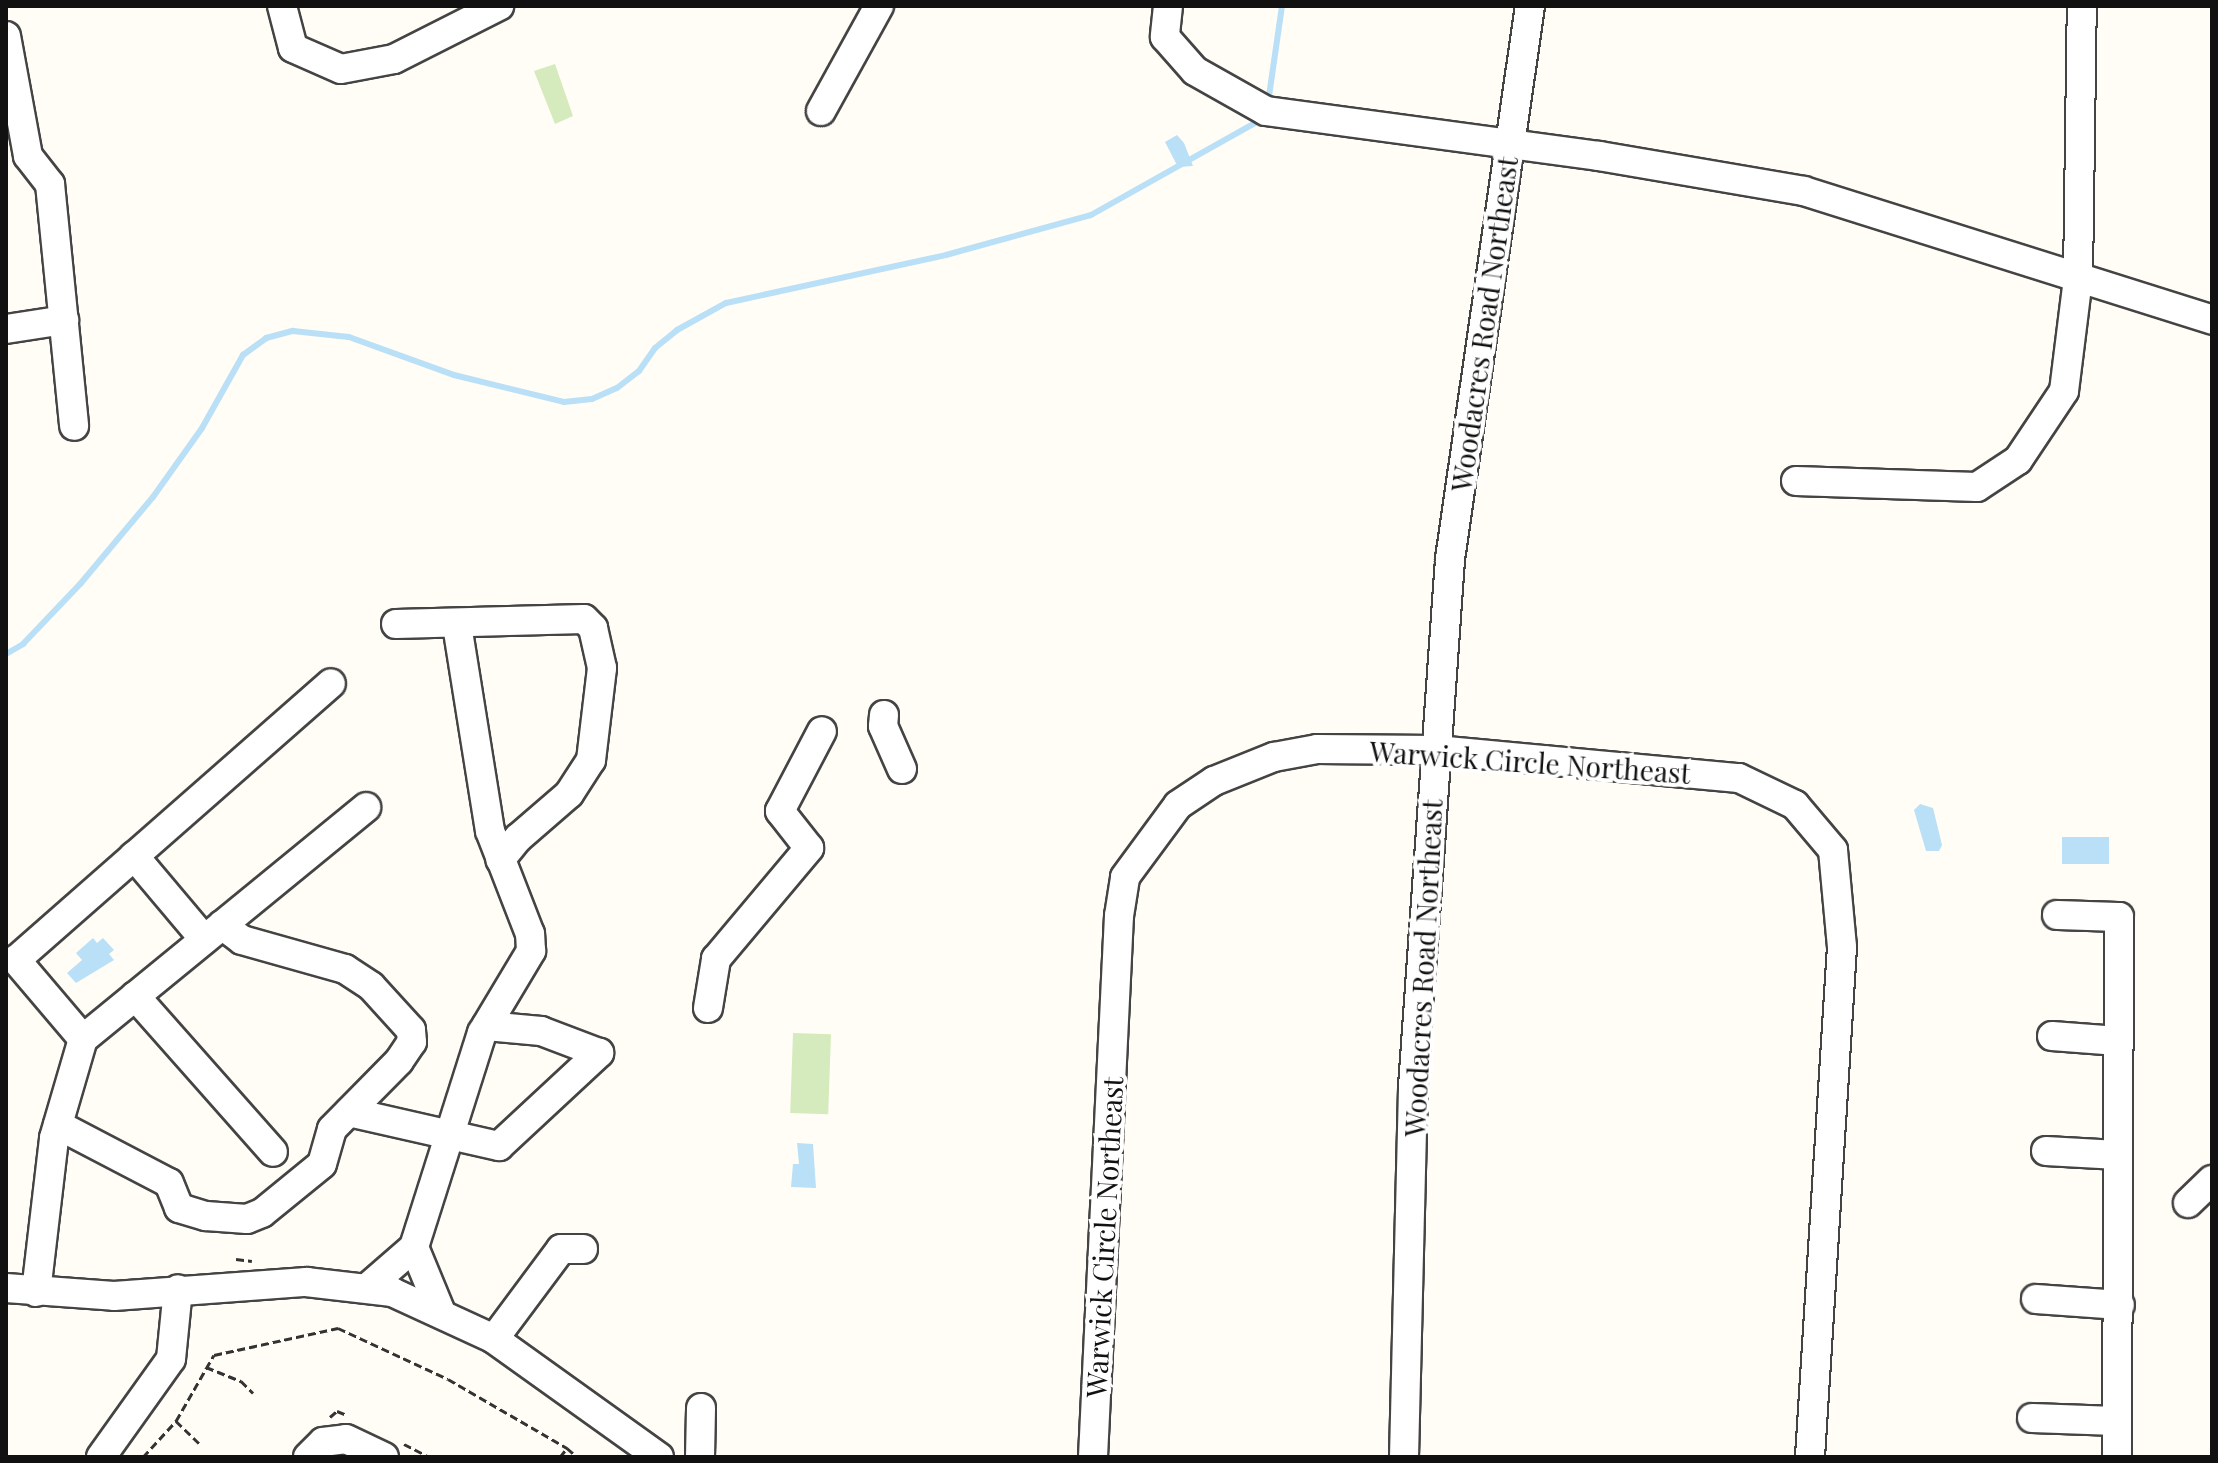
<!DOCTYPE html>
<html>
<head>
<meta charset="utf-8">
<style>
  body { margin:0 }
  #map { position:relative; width:2218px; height:1463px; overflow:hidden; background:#fffdf5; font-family:"Playfair Display",serif }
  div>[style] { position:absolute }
  .green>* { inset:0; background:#d5ebbd; transform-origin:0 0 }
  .water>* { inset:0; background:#b9e0f7; transform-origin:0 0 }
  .stream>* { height:6px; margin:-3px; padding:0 3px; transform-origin:3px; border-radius:3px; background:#b9e0f7 }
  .path>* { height:3px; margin-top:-1.5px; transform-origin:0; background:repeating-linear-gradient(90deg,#333 0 8px,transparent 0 12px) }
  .roads { filter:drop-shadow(2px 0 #444) drop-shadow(-2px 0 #444) drop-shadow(0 2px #444) drop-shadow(0 -2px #444) }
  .minor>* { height:28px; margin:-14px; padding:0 14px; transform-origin:14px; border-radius:14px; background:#fff }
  span { translate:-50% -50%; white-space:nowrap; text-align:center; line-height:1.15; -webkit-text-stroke:8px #fff; paint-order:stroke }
  .street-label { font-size:28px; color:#111 }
  .frame { position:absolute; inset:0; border:8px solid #111; pointer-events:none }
</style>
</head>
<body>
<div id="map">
  <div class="green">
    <div style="clip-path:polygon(555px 64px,573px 116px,555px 124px,534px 71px)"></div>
    <div style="left:793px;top:1033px;width:38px;height:80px;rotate:2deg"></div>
  </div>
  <div class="water">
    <div style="clip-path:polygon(1177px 135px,1184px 143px,1193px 166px,1178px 167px,1165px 142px)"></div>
    <div style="clip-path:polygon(1920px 804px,1933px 808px,1942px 845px,1939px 851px,1926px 851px,1914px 810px)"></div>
    <div style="left:2109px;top:837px;width:27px;height:47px;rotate:90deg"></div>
    <div style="clip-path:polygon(93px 938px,97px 943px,103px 938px,114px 950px,109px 954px,114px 960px,76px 983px,67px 973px,82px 960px,76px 953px)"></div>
    <div style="clip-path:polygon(797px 1143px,813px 1144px,816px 1188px,791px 1187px,793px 1164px,799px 1164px)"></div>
  </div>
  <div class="stream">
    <div style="left:1268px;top:103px;width:98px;rotate:-81.8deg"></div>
    <div style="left:6px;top:654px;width:20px;rotate:-30deg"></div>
    <div style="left:23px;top:644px;width:84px;rotate:-46.4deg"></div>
    <div style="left:81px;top:583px;width:112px;rotate:-50.1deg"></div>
    <div style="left:153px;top:497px;width:85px;rotate:-54.6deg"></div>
    <div style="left:202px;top:428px;width:84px;rotate:-60.7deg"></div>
    <div style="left:243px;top:355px;width:29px;rotate:-36deg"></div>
    <div style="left:266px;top:338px;width:28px;rotate:-15deg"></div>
    <div style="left:293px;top:331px;width:56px;rotate:6.1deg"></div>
    <div style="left:349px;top:337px;width:112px;rotate:19.9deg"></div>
    <div style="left:454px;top:375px;width:113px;rotate:13.8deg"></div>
    <div style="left:564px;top:402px;width:28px;rotate:-6deg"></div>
    <div style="left:592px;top:399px;width:27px;rotate:-24deg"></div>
    <div style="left:617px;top:388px;width:28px;rotate:-38deg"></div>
    <div style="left:639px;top:371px;width:28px;rotate:-55deg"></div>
    <div style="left:655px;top:348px;width:28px;rotate:-39deg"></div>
    <div style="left:677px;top:330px;width:56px;rotate:-28.9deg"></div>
    <div style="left:726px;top:303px;width:225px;rotate:-12.3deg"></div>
    <div style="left:946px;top:255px;width:150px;rotate:-15.4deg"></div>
    <div style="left:1091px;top:215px;width:198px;rotate:-29.3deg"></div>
  </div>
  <div class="path">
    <div style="left:236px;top:1259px;width:16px;rotate:7deg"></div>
    <div style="left:206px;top:1367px;width:38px;rotate:22deg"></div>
    <div style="left:241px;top:1381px;width:17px;rotate:45deg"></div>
    <div style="left:330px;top:1417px;width:9px;rotate:-41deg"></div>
    <div style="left:337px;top:1411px;width:11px;rotate:22deg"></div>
    <div style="left:176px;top:1421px;width:32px;rotate:44deg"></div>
    <div style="left:404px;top:1444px;width:28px;rotate:27deg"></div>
    <div style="left:143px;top:1457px;width:49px;rotate:-47.5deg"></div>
    <div style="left:176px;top:1421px;width:76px;rotate:-60.1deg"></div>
    <div style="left:214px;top:1355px;width:127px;rotate:-12.3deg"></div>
    <div style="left:338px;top:1328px;width:121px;rotate:24.9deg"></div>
    <div style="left:448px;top:1379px;width:138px;rotate:30.1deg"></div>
    <div style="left:560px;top:1457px;width:11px;rotate:-52deg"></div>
    <div style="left:567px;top:1448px;width:13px;rotate:42deg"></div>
  </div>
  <div class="roads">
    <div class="minor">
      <div style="left:282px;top:6px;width:43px;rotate:75.3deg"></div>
      <div style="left:293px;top:48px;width:52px;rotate:23.6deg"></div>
      <div style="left:341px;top:69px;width:54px;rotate:-10.7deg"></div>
      <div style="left:394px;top:59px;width:118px;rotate:-26.8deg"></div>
      <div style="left:1168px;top:6px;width:31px;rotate:96deg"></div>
      <div style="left:1165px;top:37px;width:45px;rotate:48.6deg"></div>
      <div style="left:1195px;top:71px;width:81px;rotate:29.4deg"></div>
      <div style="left:1266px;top:111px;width:336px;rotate:7.7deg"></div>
      <div style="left:1599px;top:156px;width:208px;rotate:9.7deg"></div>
      <div style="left:1804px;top:191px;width:428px;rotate:17.5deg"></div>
      <div style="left:6px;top:36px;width:122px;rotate:79.6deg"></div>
      <div style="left:28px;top:156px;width:36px;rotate:52deg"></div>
      <div style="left:50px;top:184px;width:243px;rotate:84.3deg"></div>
      <div style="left:821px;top:111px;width:120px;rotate:-61.1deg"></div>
      <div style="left:6px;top:329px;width:59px;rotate:-8.8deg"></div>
      <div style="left:1796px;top:481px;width:181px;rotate:1.9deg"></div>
      <div style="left:1977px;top:487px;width:49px;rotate:-33.4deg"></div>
      <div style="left:2018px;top:460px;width:83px;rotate:-56.3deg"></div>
      <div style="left:2064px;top:391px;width:114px;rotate:-82.9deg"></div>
      <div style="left:2078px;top:278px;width:272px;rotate:-89.2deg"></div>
      <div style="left:396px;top:624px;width:188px;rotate:-1.5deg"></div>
      <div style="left:584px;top:619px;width:13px;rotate:45deg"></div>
      <div style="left:593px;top:628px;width:41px;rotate:77.3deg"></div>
      <div style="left:602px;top:668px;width:93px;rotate:96.8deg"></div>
      <div style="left:591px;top:760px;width:40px;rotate:122.9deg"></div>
      <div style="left:569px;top:794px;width:67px;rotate:139.2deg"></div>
      <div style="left:518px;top:838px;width:28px;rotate:129deg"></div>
      <div style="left:884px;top:715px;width:11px;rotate:95deg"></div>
      <div style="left:883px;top:726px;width:47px;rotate:66.2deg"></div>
      <div style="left:134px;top:856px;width:109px;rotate:49.9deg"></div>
      <div style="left:2057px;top:915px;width:62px;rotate:1.8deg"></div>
      <div style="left:2119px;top:917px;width:540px;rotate:90.21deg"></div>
      <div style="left:135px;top:996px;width:208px;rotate:48.5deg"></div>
      <div style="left:708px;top:1008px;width:50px;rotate:-80.7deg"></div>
      <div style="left:716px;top:959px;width:145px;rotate:-50deg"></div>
      <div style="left:809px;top:848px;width:47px;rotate:-128.1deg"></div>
      <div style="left:780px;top:811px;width:90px;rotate:-62.3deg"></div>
      <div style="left:2052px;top:1036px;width:66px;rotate:4.3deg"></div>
      <div style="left:83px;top:1039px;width:104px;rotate:-130.3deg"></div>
      <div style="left:16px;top:960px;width:419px;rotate:-41.3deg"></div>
      <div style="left:349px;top:1112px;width:154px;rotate:12.8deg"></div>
      <div style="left:499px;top:1146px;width:137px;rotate:-42.9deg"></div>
      <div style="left:599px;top:1053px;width:62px;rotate:-159.2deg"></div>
      <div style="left:541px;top:1031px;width:55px;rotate:-174.8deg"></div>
      <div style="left:58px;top:1125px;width:125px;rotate:27.6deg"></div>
      <div style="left:169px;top:1183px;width:27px;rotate:68deg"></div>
      <div style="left:179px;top:1208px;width:28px;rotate:17deg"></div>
      <div style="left:206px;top:1216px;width:41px;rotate:4.2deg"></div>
      <div style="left:247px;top:1219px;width:16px;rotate:-22deg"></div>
      <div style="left:262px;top:1213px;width:77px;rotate:-39.2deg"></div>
      <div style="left:322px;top:1164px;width:36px;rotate:-74deg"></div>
      <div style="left:332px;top:1129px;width:95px;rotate:-45.4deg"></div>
      <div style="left:399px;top:1061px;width:23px;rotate:-56deg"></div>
      <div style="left:412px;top:1042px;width:12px;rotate:-95deg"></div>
      <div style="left:411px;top:1030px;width:59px;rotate:-132.3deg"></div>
      <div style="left:371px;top:986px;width:31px;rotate:-147deg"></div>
      <div style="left:345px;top:969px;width:107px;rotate:-164.3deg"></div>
      <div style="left:242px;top:940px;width:25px;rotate:-143deg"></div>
      <div style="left:2046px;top:1151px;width:72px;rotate:3.2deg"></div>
      <div style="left:2188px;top:1203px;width:33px;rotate:-44deg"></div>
      <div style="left:414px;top:1247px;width:68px;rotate:67.6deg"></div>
      <div style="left:368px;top:1287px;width:61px;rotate:-41deg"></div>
      <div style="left:414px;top:1247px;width:225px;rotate:-72.4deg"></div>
      <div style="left:482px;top:1033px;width:96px;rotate:-59.1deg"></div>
      <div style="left:531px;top:951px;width:17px;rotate:-93deg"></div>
      <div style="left:530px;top:934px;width:110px;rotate:-111.2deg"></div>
      <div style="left:490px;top:831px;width:209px;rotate:-99.1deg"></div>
      <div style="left:6px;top:1288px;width:108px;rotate:4.2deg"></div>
      <div style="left:114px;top:1296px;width:193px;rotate:-4.2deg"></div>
      <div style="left:306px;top:1282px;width:87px;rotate:6.6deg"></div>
      <div style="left:392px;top:1292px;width:112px;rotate:24.7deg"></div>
      <div style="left:494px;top:1339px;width:203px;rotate:35.6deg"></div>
      <div style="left:36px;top:1292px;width:155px;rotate:-83.3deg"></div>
      <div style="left:54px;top:1138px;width:103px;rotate:-73.7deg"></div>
      <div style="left:83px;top:1039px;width:366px;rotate:-39.3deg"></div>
      <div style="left:2036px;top:1299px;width:84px;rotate:4.1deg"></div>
      <div style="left:494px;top:1339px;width:112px;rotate:-53.3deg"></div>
      <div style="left:561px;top:1249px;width:22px"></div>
      <div style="left:2032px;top:1418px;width:84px;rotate:2deg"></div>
      <div style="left:101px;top:1457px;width:120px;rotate:-54.5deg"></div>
      <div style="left:171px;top:1359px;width:70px;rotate:-84.3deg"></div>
      <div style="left:308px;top:1457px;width:21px;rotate:-45deg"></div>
      <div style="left:323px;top:1442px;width:23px;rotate:-7deg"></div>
      <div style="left:346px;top:1439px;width:42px;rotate:25.3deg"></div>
      <div style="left:700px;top:1457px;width:49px;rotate:-88.8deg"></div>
      <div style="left:1093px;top:1457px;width:542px;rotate:-87.25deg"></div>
      <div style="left:1119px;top:916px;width:39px;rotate:-81deg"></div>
      <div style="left:1125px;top:877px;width:89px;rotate:-53.6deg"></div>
      <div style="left:1178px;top:805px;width:43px;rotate:-33.7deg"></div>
      <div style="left:1214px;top:781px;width:65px;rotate:-21.8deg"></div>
      <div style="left:1274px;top:757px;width:44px;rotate:-10.5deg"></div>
      <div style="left:1317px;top:749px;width:119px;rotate:0.5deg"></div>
      <div style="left:1436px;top:750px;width:304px;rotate:5.3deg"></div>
      <div style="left:1739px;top:778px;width:62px;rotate:25.7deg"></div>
      <div style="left:1795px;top:805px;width:59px;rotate:49.8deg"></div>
      <div style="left:1833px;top:850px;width:97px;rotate:84.7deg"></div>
      <div style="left:1842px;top:947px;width:511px;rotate:93.59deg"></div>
      <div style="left:1404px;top:1457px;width:370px;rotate:-88.6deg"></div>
      <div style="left:1413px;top:1087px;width:529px;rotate:-85.99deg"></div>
      <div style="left:1450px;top:559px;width:559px;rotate:-81.77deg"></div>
    </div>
  </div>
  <div class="street-label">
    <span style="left:1484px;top:324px;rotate:-82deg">Woodacres Road Northeast</span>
    <span style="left:1530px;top:762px;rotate:4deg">Warwick Circle Northeast</span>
    <span style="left:1423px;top:968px;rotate:-87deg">Woodacres Road Northeast</span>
    <span style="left:1104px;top:1237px;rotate:-87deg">Warwick Circle Northeast</span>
  </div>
  <div class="frame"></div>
</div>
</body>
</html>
